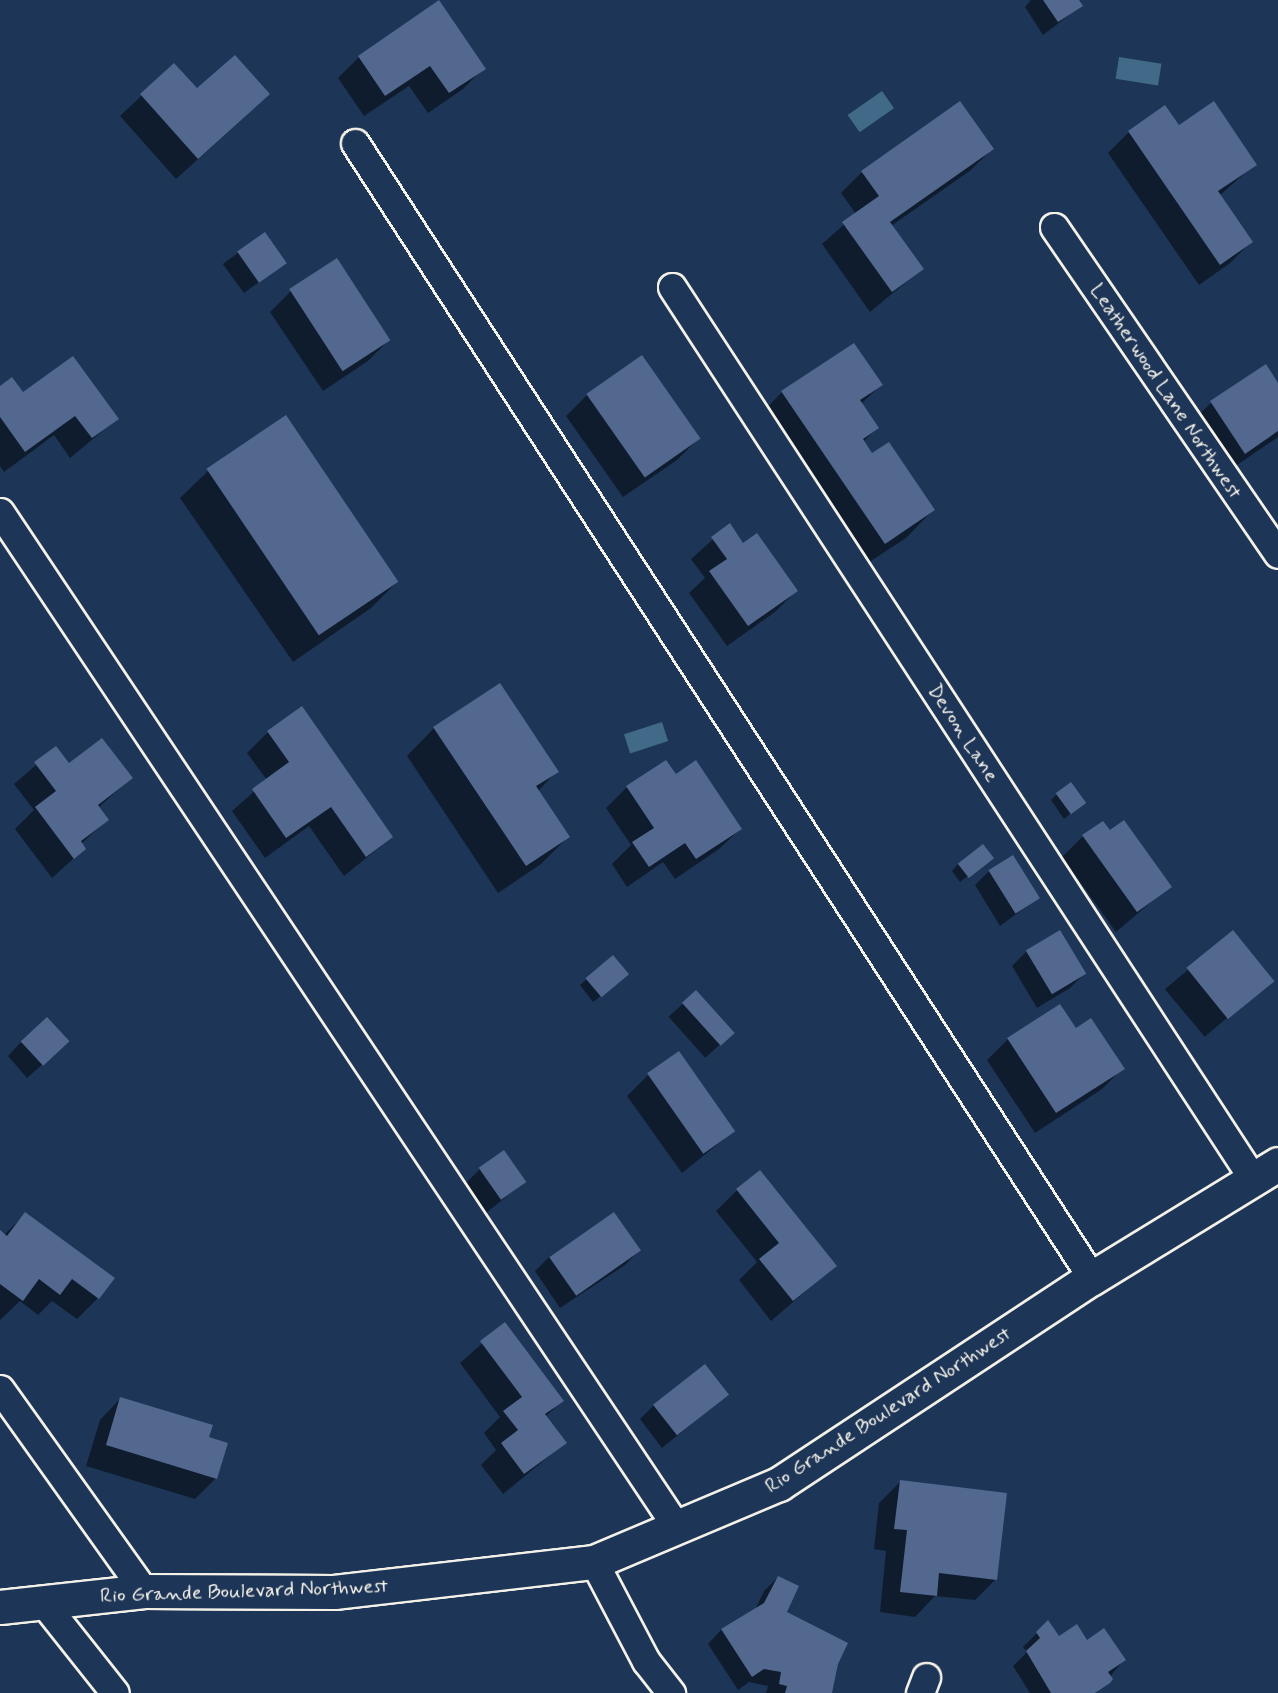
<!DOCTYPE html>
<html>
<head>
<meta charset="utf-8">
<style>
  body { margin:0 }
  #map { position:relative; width:1278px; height:1693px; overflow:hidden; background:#1d3557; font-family:Mynerve,sans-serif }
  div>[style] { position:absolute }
  .water>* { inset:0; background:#416a88; transform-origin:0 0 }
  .shadow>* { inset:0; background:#0007; transform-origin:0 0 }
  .building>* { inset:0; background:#52688f; transform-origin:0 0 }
  .roads { filter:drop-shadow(2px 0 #f4f1e8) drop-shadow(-2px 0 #f4f1e8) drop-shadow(0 2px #f4f1e8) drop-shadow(0 -2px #f4f1e8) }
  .minor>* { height:27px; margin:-13.5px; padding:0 13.5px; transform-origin:13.5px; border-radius:13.5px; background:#1d3557 }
  .tertiary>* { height:33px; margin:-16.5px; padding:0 16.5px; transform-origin:16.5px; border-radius:16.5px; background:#1d3557 }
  span { translate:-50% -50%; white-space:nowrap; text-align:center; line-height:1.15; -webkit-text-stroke:4.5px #1d3557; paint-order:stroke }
  .street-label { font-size:21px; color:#f4f1e8 }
</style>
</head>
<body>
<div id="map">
  <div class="water">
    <div style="left:1119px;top:57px;width:43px;height:22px;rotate:9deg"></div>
    <div style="left:882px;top:91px;width:21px;height:42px;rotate:55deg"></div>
    <div style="left:662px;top:722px;width:20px;height:40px;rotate:72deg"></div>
  </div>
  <div class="shadow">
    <div style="clip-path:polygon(1031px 0,1077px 0,1081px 6px,1043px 35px,1025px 7px)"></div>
    <div style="clip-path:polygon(439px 2px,484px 68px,463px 89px,428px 113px,409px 86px,364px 116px,338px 78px,359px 57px)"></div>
    <div style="clip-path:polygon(174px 65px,197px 91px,247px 115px,176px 179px,120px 116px)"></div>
    <div style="clip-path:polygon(960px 103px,992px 149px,971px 170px,891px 226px,922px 269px,870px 312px,822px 244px,856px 214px,841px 193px,862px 172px)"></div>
    <div style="clip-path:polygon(1179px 127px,1255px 164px,1219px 196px,1251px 242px,1230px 263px,1199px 285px,1108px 153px,1129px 132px)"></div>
    <div style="left:264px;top:234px;width:36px;height:51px;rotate:54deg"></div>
    <div style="clip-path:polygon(291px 291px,389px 340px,368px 361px,323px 391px,270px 312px)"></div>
    <div style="clip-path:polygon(642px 357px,698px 439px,677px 460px,623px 497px,566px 416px,587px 395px)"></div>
    <div style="clip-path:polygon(881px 385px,861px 404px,877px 428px,863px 442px,872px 455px,933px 510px,906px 538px,857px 570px,755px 420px,782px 392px)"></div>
    <div style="clip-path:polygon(1278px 385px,1278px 437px,1224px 474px,1190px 423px,1211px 403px)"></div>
    <div style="clip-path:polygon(0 388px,23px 394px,117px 419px,70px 458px,54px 435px,4px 472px,0 466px)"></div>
    <div style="clip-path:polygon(208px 471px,398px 581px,371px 608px,293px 662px,180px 498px)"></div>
    <div style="clip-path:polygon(729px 525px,743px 545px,796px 591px,775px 612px,727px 646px,689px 593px,705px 578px,691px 559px)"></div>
    <div style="clip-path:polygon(434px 728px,557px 771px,538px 791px,568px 837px,541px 864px,498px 893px,407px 756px)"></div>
    <div style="clip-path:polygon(268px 732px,392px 837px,344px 876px,309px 826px,265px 858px,232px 811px,267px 780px,247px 753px)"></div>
    <div style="clip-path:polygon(56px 748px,68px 765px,131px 778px,98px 808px,107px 820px,81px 844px,84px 849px,52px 878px,15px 829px,34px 810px,14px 784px)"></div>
    <div style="clip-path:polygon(675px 776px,740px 829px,719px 849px,675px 879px,663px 862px,627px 887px,612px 864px,631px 845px,606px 808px,627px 787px)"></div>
    <div style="clip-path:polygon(1057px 794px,1084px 803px,1064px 819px,1051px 800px)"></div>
    <div style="clip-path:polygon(1083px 836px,1170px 886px,1116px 932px,1062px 857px)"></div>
    <div style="clip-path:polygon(992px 857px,960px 882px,952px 871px,958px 864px)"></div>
    <div style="clip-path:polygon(989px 871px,1038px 898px,1000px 926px,975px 885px)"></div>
    <div style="clip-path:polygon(1059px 932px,1084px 974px,1070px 988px,1037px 1008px,1012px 966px,1026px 952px)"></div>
    <div style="left:1233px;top:932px;width:62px;height:89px;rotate:50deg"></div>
    <div style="clip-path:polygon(613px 957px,620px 981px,593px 1002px,580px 985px)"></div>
    <div style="left:696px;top:992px;width:55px;height:37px;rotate:48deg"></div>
    <div style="clip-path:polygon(1076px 1030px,1123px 1068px,1102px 1089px,1035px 1133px,987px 1060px,1008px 1039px)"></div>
    <div style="clip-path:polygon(21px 1042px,53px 1055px,27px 1078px,8px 1056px)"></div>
    <div style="clip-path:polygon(648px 1075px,734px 1131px,682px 1173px,627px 1096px)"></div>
    <div style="clip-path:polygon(480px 1169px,524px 1182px,486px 1213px,466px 1183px)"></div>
    <div style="clip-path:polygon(737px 1190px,835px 1266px,771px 1321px,739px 1280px,757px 1262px,716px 1211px)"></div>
    <div style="clip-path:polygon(25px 1214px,98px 1298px,77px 1319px,52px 1301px,38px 1315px,20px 1301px,0 1320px,0 1232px,4px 1235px)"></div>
    <div style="clip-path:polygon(639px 1251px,625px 1265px,560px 1308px,535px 1271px,549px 1257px)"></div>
    <div style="clip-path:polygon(504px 1324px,562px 1401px,545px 1417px,565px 1443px,503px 1494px,481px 1465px,496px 1450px,484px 1433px,500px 1417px,460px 1363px)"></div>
    <div style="clip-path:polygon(727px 1395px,662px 1448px,640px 1419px,654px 1405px)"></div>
    <div style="clip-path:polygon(120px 1399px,207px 1438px,216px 1478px,195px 1499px,86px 1466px,100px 1420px)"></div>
    <div style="clip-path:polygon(900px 1482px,996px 1579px,975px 1600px,935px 1596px,915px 1617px,880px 1612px,886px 1551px,874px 1549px,879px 1503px)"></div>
    <div style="clip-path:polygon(778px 1577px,785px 1613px,831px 1693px,766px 1693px,768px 1686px,749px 1682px,738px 1690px,708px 1644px,721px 1630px,755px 1610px,764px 1591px)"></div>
    <div style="clip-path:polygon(1048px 1622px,1059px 1638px,1087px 1642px,1124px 1660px,1096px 1693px,1030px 1693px,1013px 1666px,1027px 1652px,1023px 1647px)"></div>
  </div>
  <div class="building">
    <div style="clip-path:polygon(439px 0,486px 69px,449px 93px,430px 66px,385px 96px,358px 56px)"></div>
    <div style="clip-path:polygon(1043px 0,1079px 0,1083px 6px,1058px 22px)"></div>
    <div style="clip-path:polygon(235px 55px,270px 94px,198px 159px,140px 94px,174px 63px,197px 88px)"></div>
    <div style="clip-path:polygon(960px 101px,994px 149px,890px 222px,924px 269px,892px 292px,842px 222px,879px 196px,861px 171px)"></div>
    <div style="clip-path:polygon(1214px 101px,1257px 165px,1218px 191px,1253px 242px,1220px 265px,1128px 131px,1165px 105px,1179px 125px)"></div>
    <div style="left:265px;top:232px;width:38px;height:34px;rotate:55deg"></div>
    <div style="left:337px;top:258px;width:98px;height:57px;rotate:57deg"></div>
    <div style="clip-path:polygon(854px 343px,883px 385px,860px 400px,879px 428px,863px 439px,872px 453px,889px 442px,935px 510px,885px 544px,781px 391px)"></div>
    <div style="left:642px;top:355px;width:102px;height:68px;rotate:55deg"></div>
    <div style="clip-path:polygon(73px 356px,119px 419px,92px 438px,75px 416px,25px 452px,0 417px,0 386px,12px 377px,23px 392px)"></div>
    <div style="clip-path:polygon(1266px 364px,1278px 383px,1278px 431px,1245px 454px,1210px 401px)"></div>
    <div style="left:286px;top:415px;width:201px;height:96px;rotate:56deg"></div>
    <div style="clip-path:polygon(730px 523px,743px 543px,757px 533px,798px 591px,748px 626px,709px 571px,727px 559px,711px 537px)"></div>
    <div style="clip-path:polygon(500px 683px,559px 772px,536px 786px,570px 837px,526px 866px,433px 727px)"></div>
    <div style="clip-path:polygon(302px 706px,393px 837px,366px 857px,331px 807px,286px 838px,252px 789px,289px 762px,267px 731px)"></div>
    <div style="clip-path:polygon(102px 738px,133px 778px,98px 805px,109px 820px,81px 841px,86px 849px,74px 859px,35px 807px,56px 791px,34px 762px,56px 746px,69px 763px)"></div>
    <div style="clip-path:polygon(666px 760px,676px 774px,696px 760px,742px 829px,696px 859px,685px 843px,649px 867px,632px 842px,654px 828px,626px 786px)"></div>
    <div style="left:1071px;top:782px;width:26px;height:19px;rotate:54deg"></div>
    <div style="clip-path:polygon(1124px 820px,1172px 887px,1137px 912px,1082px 835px,1103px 821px,1110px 830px)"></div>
    <div style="left:983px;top:844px;width:18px;height:32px;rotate:52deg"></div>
    <div style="left:1013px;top:855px;width:51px;height:29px;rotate:58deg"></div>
    <div style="left:1060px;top:930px;width:51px;height:40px;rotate:59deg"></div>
    <div style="left:1233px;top:930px;width:66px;height:60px;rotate:51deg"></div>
    <div style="left:613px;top:955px;width:25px;height:36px;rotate:50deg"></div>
    <div style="left:696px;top:990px;width:58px;height:19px;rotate:48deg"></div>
    <div style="clip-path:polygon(1060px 1004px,1076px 1028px,1091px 1018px,1125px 1069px,1056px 1113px,1007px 1038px)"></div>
    <div style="left:47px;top:1017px;width:33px;height:36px;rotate:47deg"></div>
    <div style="left:679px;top:1051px;width:98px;height:39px;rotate:55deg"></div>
    <div style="left:504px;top:1150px;width:39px;height:31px;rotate:55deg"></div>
    <div style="clip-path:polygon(760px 1170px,837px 1266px,793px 1301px,759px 1259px,779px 1243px,736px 1189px)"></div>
    <div style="clip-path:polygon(25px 1212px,115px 1278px,99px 1299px,72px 1279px,60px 1295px,39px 1279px,23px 1301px,0 1284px,0 1230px,7px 1236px)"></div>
    <div style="left:614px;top:1212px;width:47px;height:79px;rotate:55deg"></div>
    <div style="clip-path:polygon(505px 1322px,564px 1401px,545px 1414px,567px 1443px,524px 1474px,501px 1443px,518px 1430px,503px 1411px,522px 1397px,480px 1341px)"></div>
    <div style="left:705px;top:1364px;width:39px;height:66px;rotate:52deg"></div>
    <div style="clip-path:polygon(120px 1397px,213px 1425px,209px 1437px,228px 1443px,217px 1479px,106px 1445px)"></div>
    <div style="clip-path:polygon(900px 1480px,1007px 1493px,997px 1580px,939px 1573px,937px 1596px,900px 1592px,907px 1530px,894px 1529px)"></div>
    <div style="clip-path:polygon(778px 1576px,799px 1586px,787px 1612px,848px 1643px,838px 1664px,832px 1693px,785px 1693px,787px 1686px,779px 1684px,781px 1672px,764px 1669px,752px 1677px,721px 1629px,764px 1603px)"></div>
    <div style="clip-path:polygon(1048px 1620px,1059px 1636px,1077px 1624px,1087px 1640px,1104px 1628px,1126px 1660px,1108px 1672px,1113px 1679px,1110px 1683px,1095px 1693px,1051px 1693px,1026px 1651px,1040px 1638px,1036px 1632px)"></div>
  </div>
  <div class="roads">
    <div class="minor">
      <div style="left:355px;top:143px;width:1353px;rotate:57deg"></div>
      <div style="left:1054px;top:227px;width:396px;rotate:55.6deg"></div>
      <div style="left:672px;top:287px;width:1065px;rotate:56.92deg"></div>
      <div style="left:0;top:512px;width:1222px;rotate:56.31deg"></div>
      <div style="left:0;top:1389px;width:248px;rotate:54.5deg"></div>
      <div style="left:594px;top:1562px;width:112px;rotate:62.3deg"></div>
      <div style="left:646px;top:1661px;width:41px;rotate:52deg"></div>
      <div style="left:42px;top:1601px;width:117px;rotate:51.6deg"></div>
      <div style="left:920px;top:1693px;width:17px;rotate:-69deg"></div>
    </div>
    <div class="tertiary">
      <div style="left:0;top:1607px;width:145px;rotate:-6.3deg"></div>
      <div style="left:144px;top:1591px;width:190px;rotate:0.3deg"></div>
      <div style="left:334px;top:1592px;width:262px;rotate:-6.6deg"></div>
      <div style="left:594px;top:1562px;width:201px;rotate:-22.9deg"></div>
      <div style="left:779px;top:1484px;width:375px;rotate:-33.4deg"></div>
      <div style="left:1092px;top:1278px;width:218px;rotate:-31.5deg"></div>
    </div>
  </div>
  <div class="street-label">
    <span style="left:1166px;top:391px;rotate:56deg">Leatherwood Lane Northwest</span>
    <span style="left:963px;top:733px;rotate:57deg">Devon Lane</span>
    <span style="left:888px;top:1410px;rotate:-33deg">Rio Grande Boulevard Northwest</span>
    <span style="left:244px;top:1591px;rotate:-2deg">Rio Grande Boulevard Northwest</span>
  </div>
</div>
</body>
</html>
